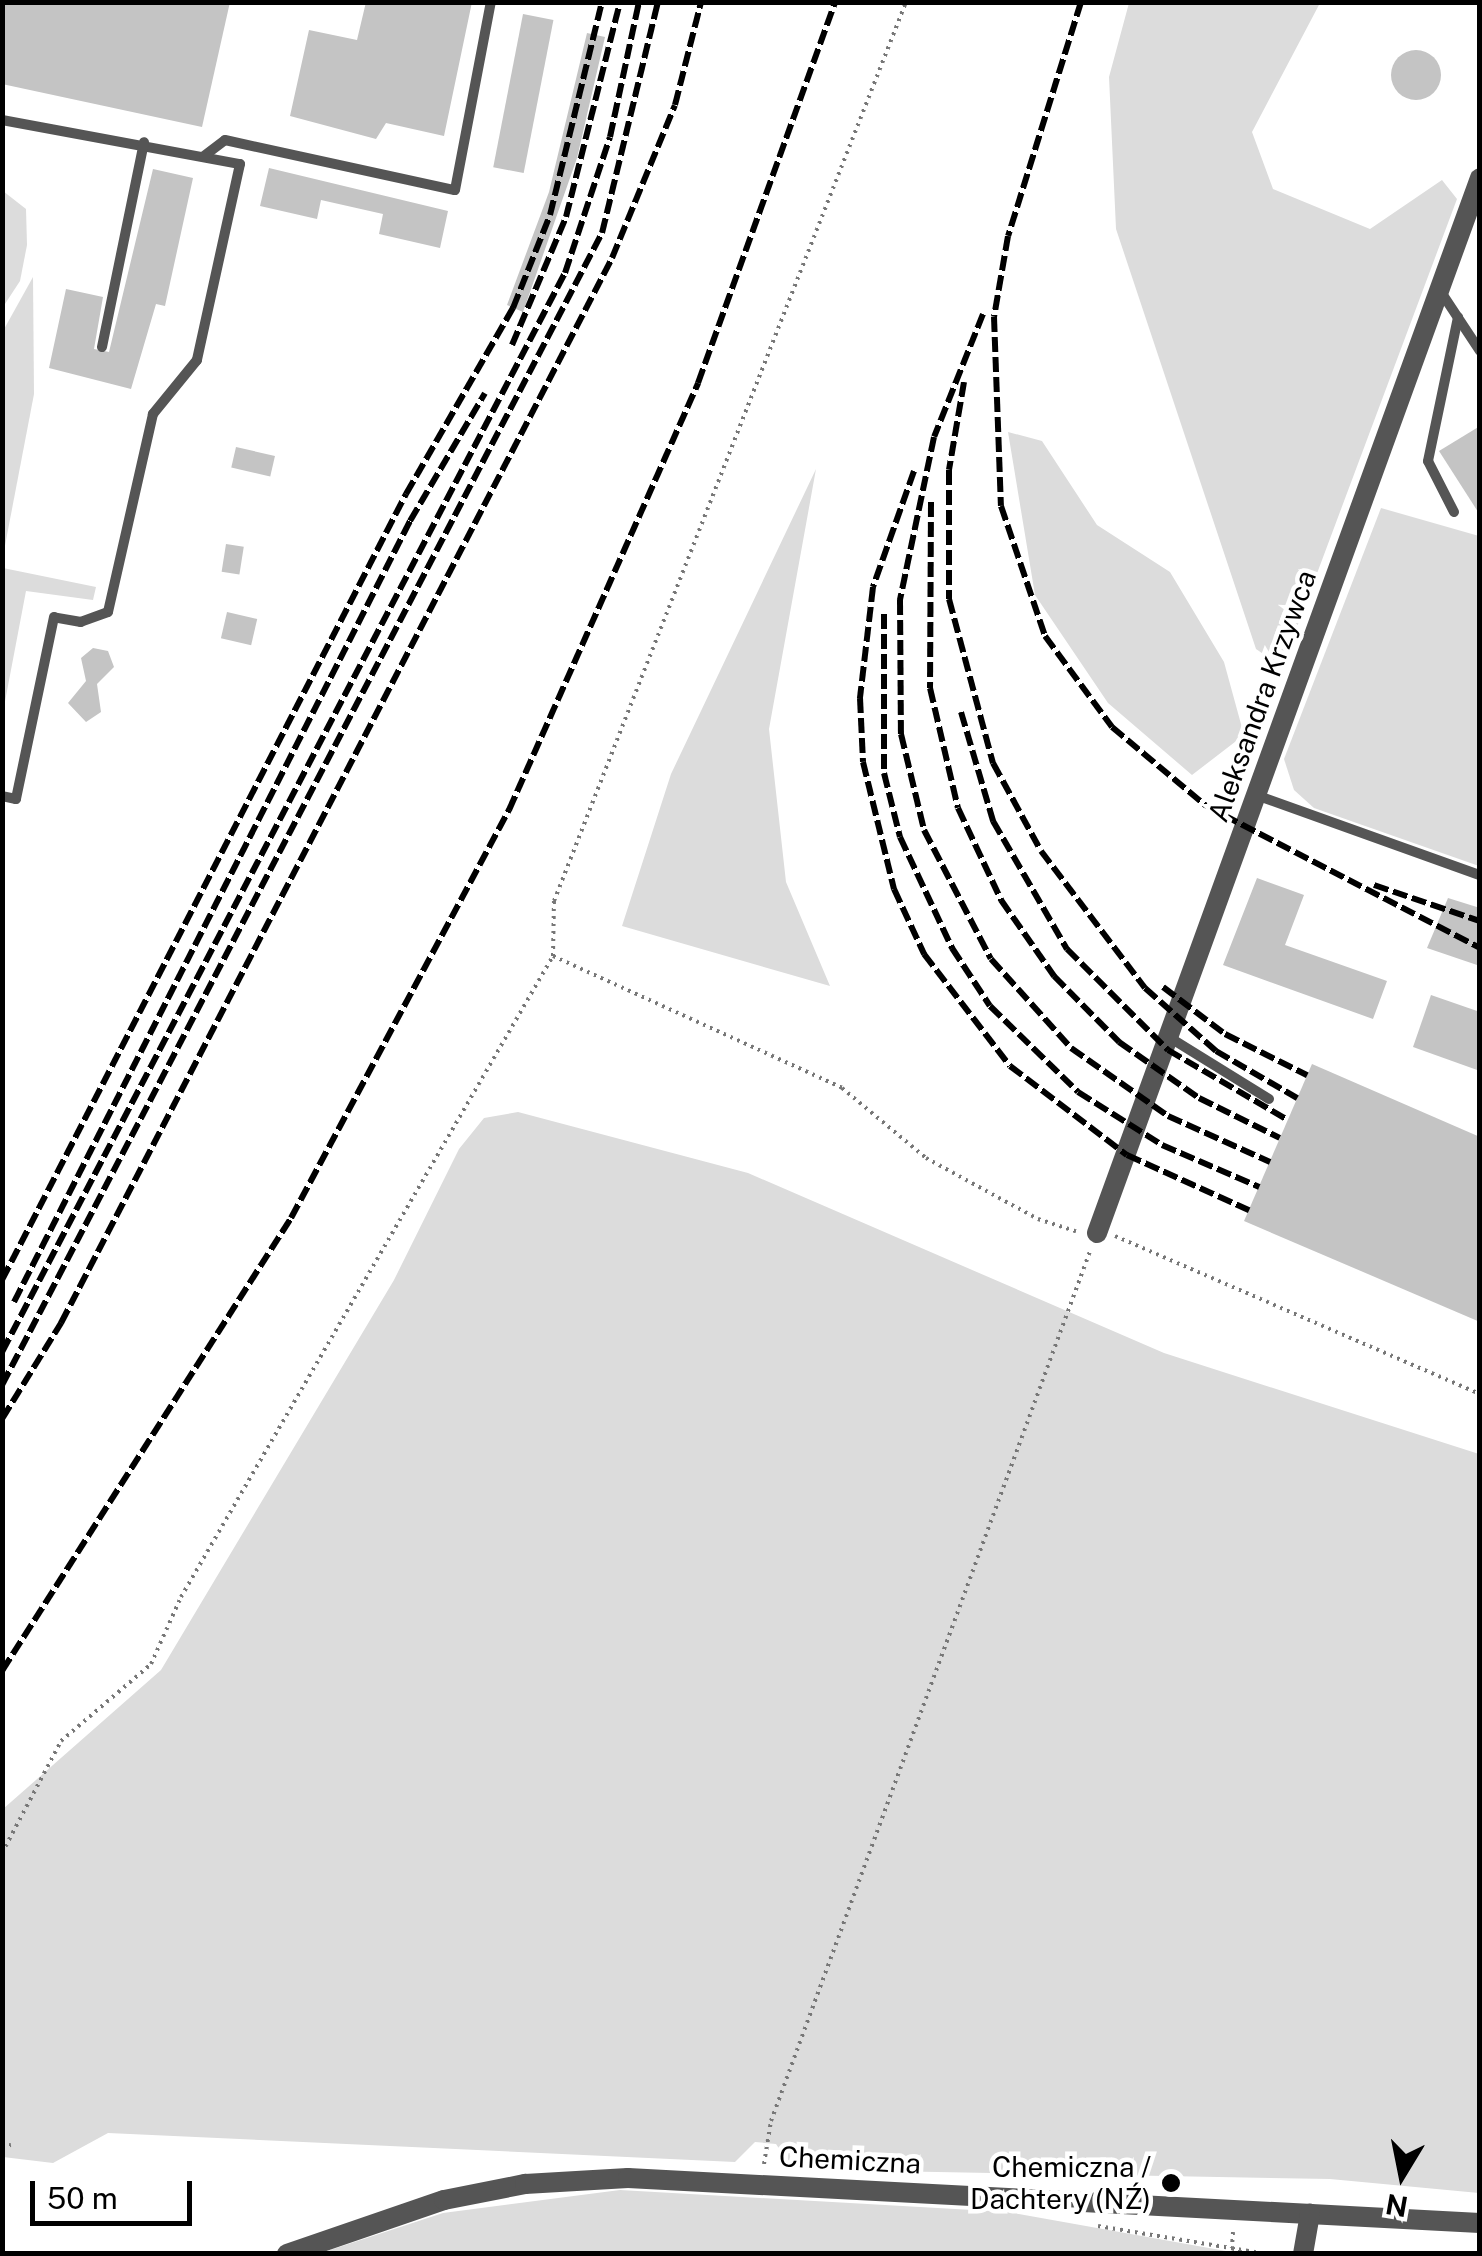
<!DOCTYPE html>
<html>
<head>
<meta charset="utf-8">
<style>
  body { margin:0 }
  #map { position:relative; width:1482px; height:2256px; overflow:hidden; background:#fff; font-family:"Public Sans",sans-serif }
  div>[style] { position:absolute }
  .green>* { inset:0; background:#dcdcdc }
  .building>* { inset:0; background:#c4c4c4; transform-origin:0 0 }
  .round { border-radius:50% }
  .path>* { height:4px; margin-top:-2px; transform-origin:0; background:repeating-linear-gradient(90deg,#777 0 2.5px,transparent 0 7.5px) }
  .service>* { height:10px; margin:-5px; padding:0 5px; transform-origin:5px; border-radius:5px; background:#555 }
  .minor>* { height:20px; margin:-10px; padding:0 10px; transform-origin:10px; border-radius:10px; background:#555 }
  .tertiary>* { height:20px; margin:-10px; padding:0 10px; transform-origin:10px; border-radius:10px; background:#555 }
  .rail>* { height:6px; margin-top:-3px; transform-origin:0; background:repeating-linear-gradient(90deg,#000 0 15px,transparent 0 20px) }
  .dots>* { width:28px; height:28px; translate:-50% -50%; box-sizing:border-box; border:5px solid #fff; border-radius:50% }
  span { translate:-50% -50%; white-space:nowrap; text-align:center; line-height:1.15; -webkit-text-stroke:9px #fff; paint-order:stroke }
  .street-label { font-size:28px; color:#000 }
  .poi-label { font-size:28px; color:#000 }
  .right { translate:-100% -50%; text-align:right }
  .frame { position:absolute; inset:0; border:5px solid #000; pointer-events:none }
  .north { position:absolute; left:1352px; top:2126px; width:100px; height:100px; -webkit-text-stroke:8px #fff; paint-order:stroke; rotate:190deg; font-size:28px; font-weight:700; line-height:40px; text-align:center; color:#000 }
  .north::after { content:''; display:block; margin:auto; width:35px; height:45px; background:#000; clip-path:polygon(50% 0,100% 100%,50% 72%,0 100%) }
  .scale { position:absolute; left:30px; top:2181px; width:162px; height:45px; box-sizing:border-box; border:5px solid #000; border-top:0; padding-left:12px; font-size:30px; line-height:35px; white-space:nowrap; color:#000; -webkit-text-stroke:8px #fff; paint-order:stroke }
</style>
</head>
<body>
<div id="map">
  <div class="green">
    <div style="clip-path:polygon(1129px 3px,1320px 3px,1252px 132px,1273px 189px,1370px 229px,1442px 180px,1457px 199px,1282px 667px,1256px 649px,1116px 229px,1109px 77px)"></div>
    <div style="clip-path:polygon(3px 191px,26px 209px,27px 245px,20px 281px,3px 307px)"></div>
    <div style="clip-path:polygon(33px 277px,34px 394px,3px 556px,3px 331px)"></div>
    <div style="clip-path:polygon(1008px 432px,1042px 441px,1097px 525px,1170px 572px,1224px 662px,1244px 735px,1192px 775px,1108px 703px,1035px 595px)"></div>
    <div style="clip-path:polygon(816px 469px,769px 729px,786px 882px,830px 986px,622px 926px,671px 774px)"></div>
    <div style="clip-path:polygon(1381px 508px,1479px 536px,1479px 866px,1314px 808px,1294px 790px,1284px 759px)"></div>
    <div style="clip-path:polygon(3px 568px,96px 587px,93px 600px,26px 591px,3px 712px)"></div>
    <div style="clip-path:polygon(518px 1112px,748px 1173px,1164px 1353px,1479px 1454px,1479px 2193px,1330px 2179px,830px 2170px,790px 2165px,776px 2144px,755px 2142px,735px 2162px,108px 2133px,53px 2163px,3px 2157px,3px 1809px,161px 1670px,394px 1280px,459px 1149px,484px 1118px)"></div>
    <div style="clip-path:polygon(620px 2190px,1008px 2212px,1237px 2253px,318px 2254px,443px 2213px)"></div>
  </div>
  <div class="building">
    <div style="clip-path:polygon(2px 2px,230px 2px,202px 127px,2px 84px)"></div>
    <div style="clip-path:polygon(366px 2px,472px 2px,444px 136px,386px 123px,376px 139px,290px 116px,309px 30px,357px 40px)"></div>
    <div style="left:523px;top:14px;width:31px;height:156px;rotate:11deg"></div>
    <div style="clip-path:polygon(587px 33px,605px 37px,577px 158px,523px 312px,507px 305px,549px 192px)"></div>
    <div class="round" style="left:1391px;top:50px;width:50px;height:50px"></div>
    <div style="clip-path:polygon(269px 168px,448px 211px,440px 248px,379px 234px,383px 214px,321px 200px,317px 219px,260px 206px)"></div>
    <div style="clip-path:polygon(153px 169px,193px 178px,165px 306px,156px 304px,131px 389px,49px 368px,66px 289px,103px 297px,94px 349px,109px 352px)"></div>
    <div style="clip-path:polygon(1480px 426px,1480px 515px,1439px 451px)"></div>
    <div style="left:236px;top:447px;width:40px;height:21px;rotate:13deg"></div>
    <div style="left:226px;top:544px;width:18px;height:28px;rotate:9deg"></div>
    <div style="left:227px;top:612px;width:31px;height:27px;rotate:13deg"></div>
    <div style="clip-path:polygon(93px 648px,108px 651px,114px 667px,97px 684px,101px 712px,86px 722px,68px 703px,86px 681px,81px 658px)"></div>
    <div style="clip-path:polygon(1257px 878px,1304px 895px,1285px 945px,1387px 981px,1373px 1019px,1223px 965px)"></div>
    <div style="clip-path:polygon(1448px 898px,1480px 908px,1480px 966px,1427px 948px)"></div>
    <div style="clip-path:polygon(1431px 995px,1480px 1012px,1480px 1071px,1413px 1047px)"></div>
    <div style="clip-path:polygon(1312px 1064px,1480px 1137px,1480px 1322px,1244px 1221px)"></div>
  </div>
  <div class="path">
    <div style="left:553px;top:956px;width:318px;rotate:24.5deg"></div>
    <div style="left:842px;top:1088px;width:109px;rotate:39.8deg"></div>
    <div style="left:926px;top:1158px;width:128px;rotate:28.6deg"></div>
    <div style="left:1038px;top:1219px;width:40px;rotate:18deg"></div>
    <div style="left:1115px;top:1236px;width:398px;rotate:23.4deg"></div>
    <div style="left:2px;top:1853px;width:127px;rotate:-62.2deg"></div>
    <div style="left:61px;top:1741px;width:118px;rotate:-40.5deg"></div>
    <div style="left:151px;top:1664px;width:73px;rotate:-65.9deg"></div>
    <div style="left:181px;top:1597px;width:741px;rotate:-59.87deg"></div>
    <div style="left:553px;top:956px;width:55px;rotate:-89deg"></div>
    <div style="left:554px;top:901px;width:965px;rotate:-68.62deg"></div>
    <div style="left:2px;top:2146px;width:9px;rotate:-6deg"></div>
    <div style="left:764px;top:2164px;width:44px;rotate:-80.8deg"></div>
    <div style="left:771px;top:2121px;width:927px;rotate:-69.86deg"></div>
    <div style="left:1098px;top:2226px;width:171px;rotate:9.4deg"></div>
    <div style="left:1233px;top:2232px;width:16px;rotate:94deg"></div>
    <div style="left:1232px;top:2248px;width:14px;rotate:25deg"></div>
  </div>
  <div class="service">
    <div style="left:2px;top:120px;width:242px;rotate:10.5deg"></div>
    <div style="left:240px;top:164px;width:201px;rotate:102.4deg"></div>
    <div style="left:197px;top:360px;width:70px;rotate:129.2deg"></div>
    <div style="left:153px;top:414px;width:203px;rotate:102.8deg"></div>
    <div style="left:108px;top:612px;width:29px;rotate:160deg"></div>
    <div style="left:81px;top:622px;width:27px;rotate:-170deg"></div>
    <div style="left:54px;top:617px;width:186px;rotate:101.8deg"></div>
    <div style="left:16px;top:799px;width:14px;rotate:-168deg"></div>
    <div style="left:204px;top:156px;width:26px;rotate:-37deg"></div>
    <div style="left:225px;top:140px;width:235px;rotate:12.3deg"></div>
    <div style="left:455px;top:190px;width:191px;rotate:-79.2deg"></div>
    <div style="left:1439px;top:289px;width:74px;rotate:56.5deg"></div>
    <div style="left:102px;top:347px;width:209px;rotate:-78.4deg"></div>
    <div style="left:1454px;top:512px;width:57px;rotate:-117deg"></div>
    <div style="left:1428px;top:461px;width:147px;rotate:-78.2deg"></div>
    <div style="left:1256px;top:795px;width:238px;rotate:19.7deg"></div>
    <div style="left:1172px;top:1039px;width:114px;rotate:31.7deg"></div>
  </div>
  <div class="minor">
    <div style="left:1097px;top:1233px;width:1122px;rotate:-70.05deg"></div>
  </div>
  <div class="tertiary">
    <div style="left:287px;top:2254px;width:166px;rotate:-19deg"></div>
    <div style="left:444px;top:2200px;width:83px;rotate:-11.2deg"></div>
    <div style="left:525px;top:2184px;width:103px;rotate:-3.3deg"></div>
    <div style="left:628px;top:2178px;width:853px;rotate:3.02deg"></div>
    <div style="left:1303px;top:2254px;width:41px;rotate:-80.1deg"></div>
  </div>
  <div class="rail">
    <div style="left:1081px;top:2px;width:245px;rotate:107.3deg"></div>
    <div style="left:1008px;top:236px;width:82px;rotate:99.8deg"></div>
    <div style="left:994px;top:317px;width:189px;rotate:87.9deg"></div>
    <div style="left:1001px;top:506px;width:137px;rotate:71.3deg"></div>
    <div style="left:1045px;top:636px;width:113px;rotate:53.6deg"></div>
    <div style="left:1112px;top:727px;width:123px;rotate:40deg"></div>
    <div style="left:1206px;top:806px;width:309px;rotate:27.4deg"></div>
    <div style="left:983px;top:314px;width:132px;rotate:111.7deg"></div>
    <div style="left:934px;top:437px;width:167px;rotate:101.8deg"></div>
    <div style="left:900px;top:600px;width:134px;rotate:89.6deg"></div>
    <div style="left:901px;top:734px;width:99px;rotate:76.5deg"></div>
    <div style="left:924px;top:830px;width:145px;rotate:62.6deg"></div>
    <div style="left:991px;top:959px;width:120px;rotate:48deg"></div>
    <div style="left:1071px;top:1048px;width:118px;rotate:35deg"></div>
    <div style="left:1168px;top:1116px;width:112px;rotate:24.3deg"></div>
    <div style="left:512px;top:345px;width:139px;rotate:-67.1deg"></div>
    <div style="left:566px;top:217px;width:222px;rotate:-75.9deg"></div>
    <div style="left:964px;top:382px;width:89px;rotate:99.7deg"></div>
    <div style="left:949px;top:470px;width:129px;rotate:90deg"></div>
    <div style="left:949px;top:599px;width:170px;rotate:75deg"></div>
    <div style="left:993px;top:763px;width:100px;rotate:61.4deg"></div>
    <div style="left:1041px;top:851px;width:172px;rotate:52.8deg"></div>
    <div style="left:1145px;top:988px;width:95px;rotate:41.6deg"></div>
    <div style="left:1216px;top:1051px;width:94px;rotate:30.1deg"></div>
    <div style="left:914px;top:471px;width:123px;rotate:109.5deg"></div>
    <div style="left:873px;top:587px;width:112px;rotate:96.7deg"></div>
    <div style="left:860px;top:698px;width:64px;rotate:87.3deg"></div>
    <div style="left:863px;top:762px;width:131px;rotate:76.3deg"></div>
    <div style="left:894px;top:889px;width:72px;rotate:65.2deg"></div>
    <div style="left:924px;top:954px;width:141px;rotate:52.5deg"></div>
    <div style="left:1010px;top:1066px;width:147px;rotate:37.3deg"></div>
    <div style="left:1127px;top:1155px;width:134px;rotate:24.3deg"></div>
    <div style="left:931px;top:502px;width:186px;rotate:90.3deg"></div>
    <div style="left:930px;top:688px;width:123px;rotate:76.9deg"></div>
    <div style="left:958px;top:808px;width:102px;rotate:64.9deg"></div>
    <div style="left:1001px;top:900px;width:93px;rotate:55.1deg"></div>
    <div style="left:1054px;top:976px;width:93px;rotate:45.4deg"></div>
    <div style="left:1119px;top:1042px;width:98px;rotate:35deg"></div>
    <div style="left:1199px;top:1098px;width:90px;rotate:26.3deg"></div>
    <div style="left:884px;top:614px;width:159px;rotate:90deg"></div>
    <div style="left:884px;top:773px;width:66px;rotate:76deg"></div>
    <div style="left:900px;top:837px;width:123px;rotate:64.9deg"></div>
    <div style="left:952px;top:948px;width:69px;rotate:56.8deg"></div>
    <div style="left:990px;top:1006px;width:123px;rotate:44.3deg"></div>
    <div style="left:1078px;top:1092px;width:99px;rotate:32.2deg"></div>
    <div style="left:1162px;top:1145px;width:106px;rotate:23.4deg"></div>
    <div style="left:961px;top:712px;width:114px;rotate:73.6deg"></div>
    <div style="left:993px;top:821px;width:148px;rotate:60deg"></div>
    <div style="left:1067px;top:949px;width:143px;rotate:45deg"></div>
    <div style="left:1168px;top:1050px;width:139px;rotate:30.3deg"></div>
    <div style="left:1374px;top:885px;width:112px;rotate:18.8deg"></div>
    <div style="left:1163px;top:987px;width:78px;rotate:37.2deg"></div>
    <div style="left:1225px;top:1034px;width:92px;rotate:26.6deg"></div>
    <div style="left:2px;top:1280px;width:884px;rotate:-62.8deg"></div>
    <div style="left:406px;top:494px;width:215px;rotate:-60.1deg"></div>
    <div style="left:513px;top:308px;width:100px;rotate:-68.3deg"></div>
    <div style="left:550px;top:215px;width:219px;rotate:-76.3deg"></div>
    <div style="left:14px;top:1302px;width:876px;rotate:-63.11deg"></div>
    <div style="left:410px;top:521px;width:148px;rotate:-59.6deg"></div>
    <div style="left:2px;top:1352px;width:1217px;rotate:-62.45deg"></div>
    <div style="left:565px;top:273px;width:143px;rotate:-71.7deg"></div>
    <div style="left:610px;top:137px;width:138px;rotate:-77.9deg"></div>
    <div style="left:2px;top:1385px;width:1299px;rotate:-62.49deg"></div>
    <div style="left:602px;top:233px;width:238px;rotate:-76.4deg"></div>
    <div style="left:2px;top:1419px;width:113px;rotate:-58.4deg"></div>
    <div style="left:61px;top:1323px;width:1199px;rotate:-62.64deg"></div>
    <div style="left:612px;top:258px;width:165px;rotate:-67.6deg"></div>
    <div style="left:675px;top:105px;width:106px;rotate:-75.8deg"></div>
    <div style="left:2px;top:1671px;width:537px;rotate:-57.46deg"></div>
    <div style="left:291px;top:1218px;width:463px;rotate:-61.9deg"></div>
    <div style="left:509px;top:810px;width:467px;rotate:-66.1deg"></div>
    <div style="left:698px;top:383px;width:405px;rotate:-70.2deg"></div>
  </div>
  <div class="dots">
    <div style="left:1171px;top:2183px;background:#000"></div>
  </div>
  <div class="street-label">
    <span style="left:1262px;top:696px;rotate:-70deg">Aleksandra Krzywca</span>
    <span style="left:850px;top:2160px;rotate:3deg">Chemiczna</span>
  </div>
  <div class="poi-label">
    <span class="right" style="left:1151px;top:2183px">Chemiczna /<br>Dachtery (NŹ)</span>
  </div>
  <div class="frame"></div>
  <div class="north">N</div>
  <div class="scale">50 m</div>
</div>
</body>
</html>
